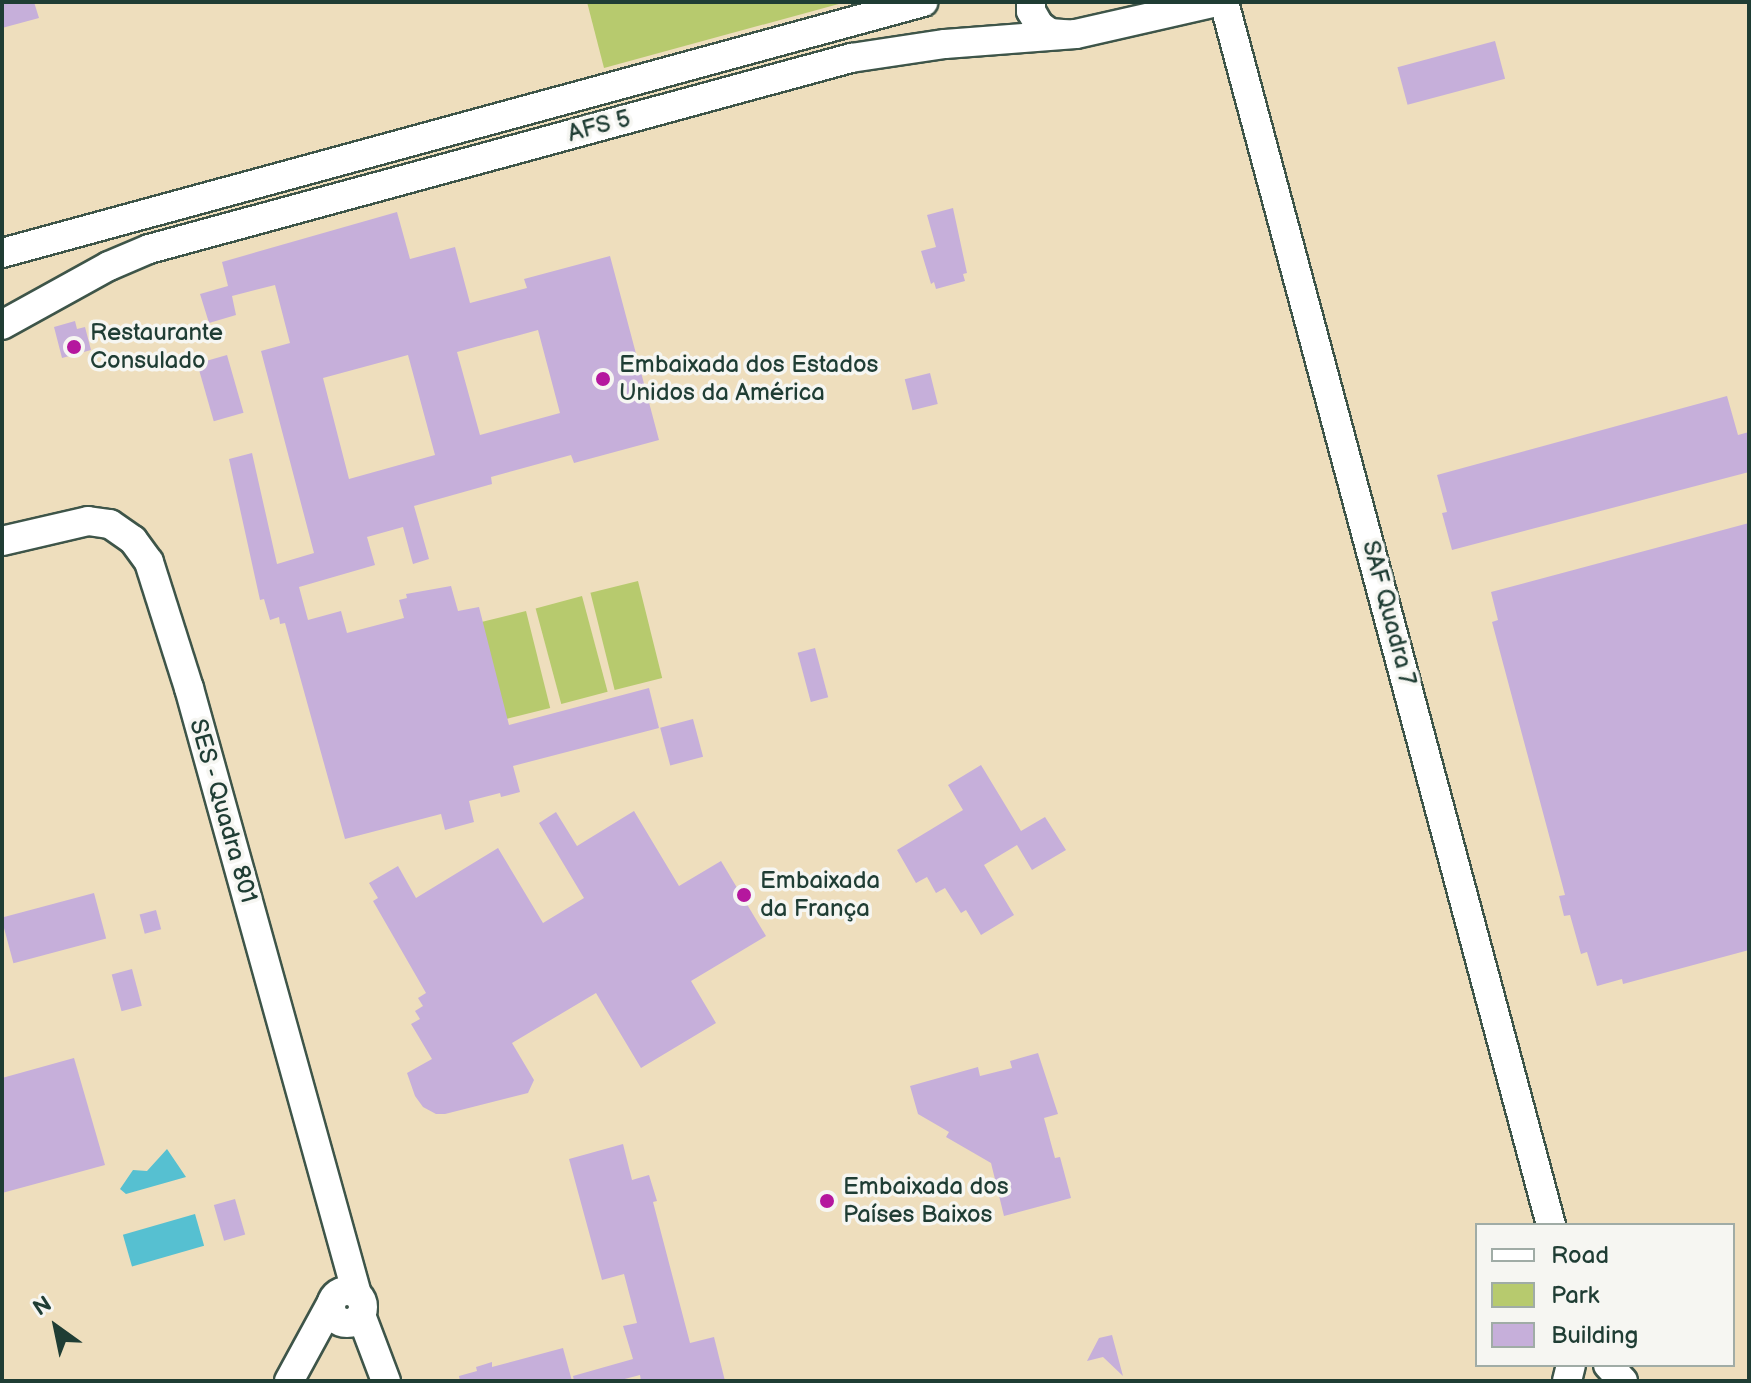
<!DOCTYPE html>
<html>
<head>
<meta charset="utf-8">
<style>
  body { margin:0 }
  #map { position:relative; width:1751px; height:1383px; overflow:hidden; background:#eedebd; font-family:"Balsamiq Sans",sans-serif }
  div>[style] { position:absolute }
  .green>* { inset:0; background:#b7ca6e; transform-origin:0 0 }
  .water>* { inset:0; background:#56c0d1; transform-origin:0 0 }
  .building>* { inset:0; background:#c6afda; transform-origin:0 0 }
  .roads { filter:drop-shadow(2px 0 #3e5549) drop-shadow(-2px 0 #3e5549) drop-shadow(0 2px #3e5549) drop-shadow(0 -2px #3e5549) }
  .secondary>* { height:28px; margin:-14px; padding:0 14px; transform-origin:14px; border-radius:14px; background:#fff }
  .secondary>.ring { margin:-14px; padding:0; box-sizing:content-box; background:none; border:28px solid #fff; border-radius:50% }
  .dots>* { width:22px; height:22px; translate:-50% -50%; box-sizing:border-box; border:4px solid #f6f6f2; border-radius:50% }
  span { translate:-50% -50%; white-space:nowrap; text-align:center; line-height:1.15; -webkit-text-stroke:7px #f6f6f2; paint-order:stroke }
  .street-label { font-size:24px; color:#1f3d34 }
  .poi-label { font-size:24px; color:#1f3d34 }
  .left { translate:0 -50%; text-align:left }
  .frame { position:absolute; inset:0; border:4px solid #1f3d34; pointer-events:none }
  .legend { position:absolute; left:1475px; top:1223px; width:260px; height:144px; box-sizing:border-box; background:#f6f6f2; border:2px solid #a0aca6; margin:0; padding:10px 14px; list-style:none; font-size:24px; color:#1f3d34 }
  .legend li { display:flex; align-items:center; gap:16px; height:40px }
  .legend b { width:40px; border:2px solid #a0aca6 }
  .north { position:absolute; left:16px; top:1287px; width:80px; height:80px; -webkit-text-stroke:6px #f6f6f2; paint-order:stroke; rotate:327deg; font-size:22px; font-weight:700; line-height:32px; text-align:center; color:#1f3d34 }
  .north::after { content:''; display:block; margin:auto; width:28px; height:36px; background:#1f3d34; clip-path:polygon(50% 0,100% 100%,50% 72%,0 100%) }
</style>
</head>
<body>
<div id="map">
  <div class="green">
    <div style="clip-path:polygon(587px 2px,846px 2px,604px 68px)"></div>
    <div style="left:638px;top:581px;width:100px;height:49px;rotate:76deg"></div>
    <div style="left:582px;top:596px;width:99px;height:48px;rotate:75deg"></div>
    <div style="left:526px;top:611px;width:100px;height:49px;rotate:76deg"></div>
  </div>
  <div class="water">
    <div style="clip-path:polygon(167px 1149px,186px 1177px,126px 1194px,120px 1189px,133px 1170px,147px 1171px)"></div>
    <div style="left:195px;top:1214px;width:33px;height:75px;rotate:74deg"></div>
  </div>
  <div class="building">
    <div style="clip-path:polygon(2px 2px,34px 2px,39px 18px,2px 28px)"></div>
    <div style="left:1495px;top:41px;width:39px;height:101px;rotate:75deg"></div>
    <div style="clip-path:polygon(953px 208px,967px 273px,963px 274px,965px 281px,936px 289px,934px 282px,931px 284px,921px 251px,936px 247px,927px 215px)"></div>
    <div style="clip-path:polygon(evenodd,397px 212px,410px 259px,455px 247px,470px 303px,527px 288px,524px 279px,610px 256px,659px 440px,574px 463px,571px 455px,491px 477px,492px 484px,414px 506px,429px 559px,413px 564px,403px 527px,367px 537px,375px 565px,299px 587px,308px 620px,341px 611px,347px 633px,404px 618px,399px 600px,407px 598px,406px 594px,451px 586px,458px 611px,479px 607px,509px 725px,649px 688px,659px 728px,513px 766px,520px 792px,501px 797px,500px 793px,469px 801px,474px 822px,445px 830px,441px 814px,345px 839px,285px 623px,280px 624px,279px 617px,270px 620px,264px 599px,260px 600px,229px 459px,252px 453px,277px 564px,314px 553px,261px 351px,290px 343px,275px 285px,232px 296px,236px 315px,209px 323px,200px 294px,228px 286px,222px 262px,397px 212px,538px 330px,560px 413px,480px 435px,457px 352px,538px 330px,397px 212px,408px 355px,435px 455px,349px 479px,323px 378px,408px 355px)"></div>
    <div style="clip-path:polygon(75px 321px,77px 329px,85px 327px,91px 350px,62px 358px,54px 327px)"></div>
    <div style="left:227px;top:355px;width:60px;height:31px;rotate:74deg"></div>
    <div style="left:930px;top:373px;width:32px;height:26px;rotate:76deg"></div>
    <div style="clip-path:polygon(1727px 396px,1738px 435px,1749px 432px,1749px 472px,1452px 550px,1442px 513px,1447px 512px,1437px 475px)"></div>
    <div style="clip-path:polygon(1749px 523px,1749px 950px,1623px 984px,1622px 979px,1597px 986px,1587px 952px,1581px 954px,1570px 915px,1564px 916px,1559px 896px,1565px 895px,1492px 622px,1498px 620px,1491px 592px)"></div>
    <div style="left:815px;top:648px;width:51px;height:18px;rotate:75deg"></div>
    <div style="left:693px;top:719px;width:39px;height:34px;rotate:75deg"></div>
    <div style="clip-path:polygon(981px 765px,1021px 831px,1045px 817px,1066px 850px,1032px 870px,1017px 845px,984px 865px,1014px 915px,981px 935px,966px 910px,961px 913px,945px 888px,936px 893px,927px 877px,916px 883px,897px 850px,963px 810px,948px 785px)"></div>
    <div style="clip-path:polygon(634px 811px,679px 886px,721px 861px,766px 936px,691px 981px,716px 1023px,641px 1068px,596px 993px,512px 1043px,534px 1080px,528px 1093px,445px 1114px,436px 1114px,423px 1107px,415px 1096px,407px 1073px,432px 1059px,411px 1024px,420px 1019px,415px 1011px,423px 1006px,418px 998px,426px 993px,373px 901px,378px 898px,369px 883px,398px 866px,416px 898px,498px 848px,543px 923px,584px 898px,539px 823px,556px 812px,577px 846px)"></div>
    <div style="left:94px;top:893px;width:47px;height:96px;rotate:75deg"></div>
    <div style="left:156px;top:910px;width:20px;height:17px;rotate:75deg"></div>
    <div style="left:132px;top:969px;width:38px;height:21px;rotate:75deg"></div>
    <div style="clip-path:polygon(1038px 1053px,1058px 1114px,1044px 1118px,1055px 1158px,1060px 1157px,1071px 1198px,1004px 1216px,991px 1163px,946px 1137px,949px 1132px,918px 1114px,910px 1086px,978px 1067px,980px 1076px,1012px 1068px,1010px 1061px)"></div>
    <div style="clip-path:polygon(74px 1058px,105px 1165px,2px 1193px,2px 1078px)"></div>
    <div style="clip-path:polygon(623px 1144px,632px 1180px,649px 1175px,657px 1201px,653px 1202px,690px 1343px,714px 1337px,725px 1381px,641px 1381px,640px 1375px,617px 1381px,574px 1381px,573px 1376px,633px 1359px,623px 1326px,637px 1323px,624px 1274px,602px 1280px,569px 1159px)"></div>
    <div style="left:235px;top:1199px;width:37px;height:22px;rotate:74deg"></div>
    <div style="clip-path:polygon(1112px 1335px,1123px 1376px,1103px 1357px,1087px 1361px,1099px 1338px)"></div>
    <div style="clip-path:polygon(563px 1348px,572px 1381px,460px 1381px,459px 1376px,477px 1371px,476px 1367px,492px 1362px,492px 1367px)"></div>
  </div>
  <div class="roads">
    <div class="secondary">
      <div style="left:1031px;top:2px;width:9px;rotate:90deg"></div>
      <div style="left:1031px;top:11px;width:16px;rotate:60deg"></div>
      <div style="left:1039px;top:25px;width:14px;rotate:36deg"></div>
      <div style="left:1050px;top:33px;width:16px;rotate:4deg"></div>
      <div style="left:1224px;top:2px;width:1266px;rotate:75.03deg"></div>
      <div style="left:2px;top:253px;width:955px;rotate:-15.24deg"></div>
      <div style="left:2px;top:325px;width:122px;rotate:-28.9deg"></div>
      <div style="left:109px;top:266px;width:43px;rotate:-23deg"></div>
      <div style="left:149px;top:249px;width:728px;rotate:-15.22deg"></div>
      <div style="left:851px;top:58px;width:95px;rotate:-8.5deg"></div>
      <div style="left:945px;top:44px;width:131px;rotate:-4.4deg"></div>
      <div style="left:1076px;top:34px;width:145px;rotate:-12.8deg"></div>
      <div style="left:2px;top:541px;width:88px;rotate:-13.1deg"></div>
      <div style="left:88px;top:521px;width:22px;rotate:8deg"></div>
      <div style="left:110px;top:524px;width:28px;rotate:35deg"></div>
      <div style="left:133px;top:540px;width:27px;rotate:54deg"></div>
      <div style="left:149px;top:562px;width:132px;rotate:72.4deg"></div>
      <div style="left:189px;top:688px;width:629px;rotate:74.51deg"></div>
      <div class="ring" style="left:331px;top:1291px;width:4px;height:4px"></div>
      <div style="left:361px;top:1315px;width:71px;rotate:69.3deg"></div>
      <div style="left:1608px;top:1365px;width:22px;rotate:47deg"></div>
      <div style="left:289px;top:1381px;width:88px;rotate:-61.4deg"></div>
      <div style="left:1567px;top:1381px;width:16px;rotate:-76deg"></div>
    </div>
  </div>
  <div class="dots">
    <div style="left:74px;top:347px;background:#b5179e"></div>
    <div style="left:603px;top:379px;background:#b5179e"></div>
    <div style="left:744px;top:895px;background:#b5179e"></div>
    <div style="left:827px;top:1201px;background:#b5179e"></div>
  </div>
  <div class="street-label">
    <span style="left:599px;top:126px;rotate:-15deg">AFS 5</span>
    <span style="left:1389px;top:613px;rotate:75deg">SAF Quadra 7</span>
    <span style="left:223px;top:811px;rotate:74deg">SES - Quadra 801</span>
  </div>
  <div class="poi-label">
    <span class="left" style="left:90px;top:347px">Restaurante<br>Consulado</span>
    <span class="left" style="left:619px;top:379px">Embaixada dos Estados<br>Unidos da América</span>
    <span class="left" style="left:760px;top:895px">Embaixada<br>da França</span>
    <span class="left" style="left:843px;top:1201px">Embaixada dos<br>Países Baixos</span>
  </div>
  <div class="frame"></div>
  <ul class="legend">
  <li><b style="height:10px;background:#fff"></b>Road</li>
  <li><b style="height:22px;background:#b7ca6e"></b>Park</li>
  <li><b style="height:22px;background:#c6afda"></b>Building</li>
  </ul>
  <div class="north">N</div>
</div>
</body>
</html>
